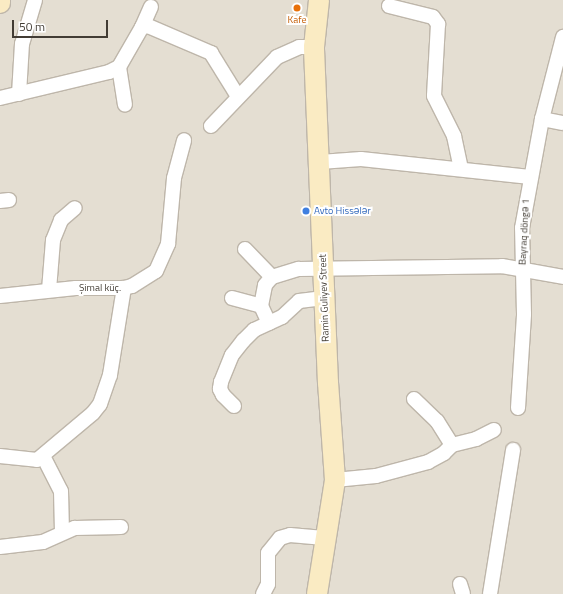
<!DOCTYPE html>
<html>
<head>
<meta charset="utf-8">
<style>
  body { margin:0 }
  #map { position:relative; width:563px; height:594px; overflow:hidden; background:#f0ece3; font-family:"Titillium Web",sans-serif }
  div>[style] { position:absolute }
  .residential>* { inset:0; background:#e4ded2; transform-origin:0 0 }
  .roads { filter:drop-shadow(1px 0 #beb6aa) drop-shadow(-1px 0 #beb6aa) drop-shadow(0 1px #beb6aa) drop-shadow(0 -1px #beb6aa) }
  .street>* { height:14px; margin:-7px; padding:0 7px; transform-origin:7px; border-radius:7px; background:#fff }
  .secondary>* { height:20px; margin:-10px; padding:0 10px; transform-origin:10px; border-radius:10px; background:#faebc3 }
  .dots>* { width:11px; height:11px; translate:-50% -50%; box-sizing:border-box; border:2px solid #fff; border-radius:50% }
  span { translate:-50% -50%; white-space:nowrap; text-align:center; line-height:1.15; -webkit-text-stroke:4px #fff; paint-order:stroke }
  .food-label { font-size:10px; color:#c56008 }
  .shop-label { font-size:10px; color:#366cbe }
  .left { translate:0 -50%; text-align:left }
  .street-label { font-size:10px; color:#423c34 }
  .scale { position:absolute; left:12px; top:20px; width:96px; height:18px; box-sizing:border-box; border:2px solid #423c34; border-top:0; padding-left:5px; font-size:12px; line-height:14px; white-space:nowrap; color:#423c34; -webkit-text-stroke:3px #fff; paint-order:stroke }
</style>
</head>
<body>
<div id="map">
  <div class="residential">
    <div style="left:0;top:0;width:563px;height:594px"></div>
  </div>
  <div class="roads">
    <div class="street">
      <div style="left:389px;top:6px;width:45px;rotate:14deg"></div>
      <div style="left:433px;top:17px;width:9px;rotate:54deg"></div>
      <div style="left:438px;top:24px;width:72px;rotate:93.2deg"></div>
      <div style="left:434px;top:96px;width:45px;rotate:63.4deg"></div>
      <div style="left:454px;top:136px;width:33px;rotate:78deg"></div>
      <div style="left:142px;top:27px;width:22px;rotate:-66deg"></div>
      <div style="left:119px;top:67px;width:38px;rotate:81deg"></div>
      <div style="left:19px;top:94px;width:50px;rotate:-86.6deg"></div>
      <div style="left:22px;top:44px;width:46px;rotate:-73.5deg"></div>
      <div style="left:0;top:98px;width:112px;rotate:-13.4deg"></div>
      <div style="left:109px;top:72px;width:11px;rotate:-27deg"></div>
      <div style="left:119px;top:67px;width:46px;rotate:-60.1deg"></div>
      <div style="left:142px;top:27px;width:6px;rotate:-9deg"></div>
      <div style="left:148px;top:26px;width:69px;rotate:23.2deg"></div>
      <div style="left:211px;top:53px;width:49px;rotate:58.2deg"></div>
      <div style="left:542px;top:119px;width:21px;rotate:11deg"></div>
      <div style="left:211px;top:126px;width:95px;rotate:-46.3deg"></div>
      <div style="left:277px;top:57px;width:24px;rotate:-24deg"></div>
      <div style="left:299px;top:47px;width:15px"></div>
      <div style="left:320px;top:162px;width:41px;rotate:-4.2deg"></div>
      <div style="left:361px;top:159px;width:170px;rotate:6.1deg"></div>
      <div style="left:0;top:201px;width:9px;rotate:-6deg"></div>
      <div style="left:245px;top:249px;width:39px;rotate:46deg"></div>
      <div style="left:49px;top:290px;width:50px;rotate:-85.4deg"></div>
      <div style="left:53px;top:240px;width:22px;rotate:-68deg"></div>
      <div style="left:61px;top:220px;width:18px;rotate:-41deg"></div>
      <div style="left:0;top:296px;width:76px;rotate:-6deg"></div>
      <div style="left:76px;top:288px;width:48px"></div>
      <div style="left:124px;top:288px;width:8px;rotate:-14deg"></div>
      <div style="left:132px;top:286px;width:28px;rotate:-32deg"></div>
      <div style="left:156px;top:271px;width:30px;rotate:-66deg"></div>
      <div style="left:168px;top:244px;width:66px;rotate:-84.8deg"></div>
      <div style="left:174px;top:178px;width:39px;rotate:-75deg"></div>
      <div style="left:232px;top:298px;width:30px;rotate:15deg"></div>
      <div style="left:269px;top:323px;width:19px;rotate:-115deg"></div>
      <div style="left:261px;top:306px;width:21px;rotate:-79deg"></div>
      <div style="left:265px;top:285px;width:11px;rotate:-49deg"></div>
      <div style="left:272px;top:277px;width:28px;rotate:-17deg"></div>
      <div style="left:299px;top:269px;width:203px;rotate:-0.8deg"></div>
      <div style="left:502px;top:266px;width:62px;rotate:10.2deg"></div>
      <div style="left:414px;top:399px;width:32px;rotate:44deg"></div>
      <div style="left:437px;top:421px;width:28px;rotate:58deg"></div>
      <div style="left:234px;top:406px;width:16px;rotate:-135deg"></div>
      <div style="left:223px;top:395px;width:7px;rotate:-117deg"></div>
      <div style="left:220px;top:389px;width:7px;rotate:-82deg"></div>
      <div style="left:221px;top:382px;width:29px;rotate:-68deg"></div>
      <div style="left:232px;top:355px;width:18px;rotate:-52deg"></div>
      <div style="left:243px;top:341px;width:16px;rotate:-45deg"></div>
      <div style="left:254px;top:330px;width:31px;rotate:-25deg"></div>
      <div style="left:282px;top:317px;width:23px;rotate:-43deg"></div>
      <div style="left:299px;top:301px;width:25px;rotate:-7deg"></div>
      <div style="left:518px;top:408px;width:94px;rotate:-86.3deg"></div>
      <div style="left:524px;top:314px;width:86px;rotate:-91.3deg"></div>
      <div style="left:522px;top:228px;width:111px;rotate:-79.6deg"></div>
      <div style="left:542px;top:119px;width:85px;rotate:-75.6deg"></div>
      <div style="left:0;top:456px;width:37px;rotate:6deg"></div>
      <div style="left:37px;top:460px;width:73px;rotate:-40deg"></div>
      <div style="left:93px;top:413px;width:11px;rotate:-52deg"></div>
      <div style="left:100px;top:404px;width:31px;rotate:-71deg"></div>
      <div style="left:110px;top:375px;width:88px;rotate:-80.9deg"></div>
      <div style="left:43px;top:456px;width:39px;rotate:63deg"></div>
      <div style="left:61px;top:491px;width:41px;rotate:88.6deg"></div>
      <div style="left:335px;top:480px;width:41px;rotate:-5.6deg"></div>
      <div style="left:376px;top:476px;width:54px;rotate:-15.1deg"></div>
      <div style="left:428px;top:462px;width:18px;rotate:-29deg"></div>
      <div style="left:444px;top:453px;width:11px;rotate:-45deg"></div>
      <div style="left:452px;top:445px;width:25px;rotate:-14deg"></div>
      <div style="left:476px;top:439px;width:20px;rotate:-27deg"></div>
      <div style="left:0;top:547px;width:43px;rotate:-6.6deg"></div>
      <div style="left:43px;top:542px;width:35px;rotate:-24deg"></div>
      <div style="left:75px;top:528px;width:46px;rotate:-1.2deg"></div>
      <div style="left:460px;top:584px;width:10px;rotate:73deg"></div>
      <div style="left:263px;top:594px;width:11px;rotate:-63deg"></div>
      <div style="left:268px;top:584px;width:31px;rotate:-90deg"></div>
      <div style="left:268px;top:553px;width:19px;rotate:-51deg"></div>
      <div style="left:280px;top:538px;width:10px;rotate:-17deg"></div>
      <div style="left:290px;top:535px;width:37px;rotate:5deg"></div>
      <div style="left:490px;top:594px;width:146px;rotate:-80.9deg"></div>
    </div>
    <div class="secondary">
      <div style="left:0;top:3px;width:3px;rotate:-90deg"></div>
      <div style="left:317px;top:594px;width:115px;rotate:-81deg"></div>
      <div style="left:335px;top:480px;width:97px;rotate:-94.1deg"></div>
      <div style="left:328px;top:383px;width:336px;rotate:-92.4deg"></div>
      <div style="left:314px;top:47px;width:47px;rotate:-83.9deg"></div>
    </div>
  </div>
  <div class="dots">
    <div style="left:297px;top:8px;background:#e8710a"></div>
    <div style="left:306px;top:211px;background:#3f7fe0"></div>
  </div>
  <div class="food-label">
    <span style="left:297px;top:20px">Kafe</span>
  </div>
  <div class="shop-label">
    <span class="left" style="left:314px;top:211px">Avto Hissələr</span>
  </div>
  <div class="street-label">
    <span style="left:524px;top:232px;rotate:-87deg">Bayraq döngə 1</span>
    <span style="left:100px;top:288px">Şimal küç.</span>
    <span style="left:324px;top:298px;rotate:-92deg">Ramin Guliyev Street</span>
  </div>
  <div class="scale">50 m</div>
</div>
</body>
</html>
